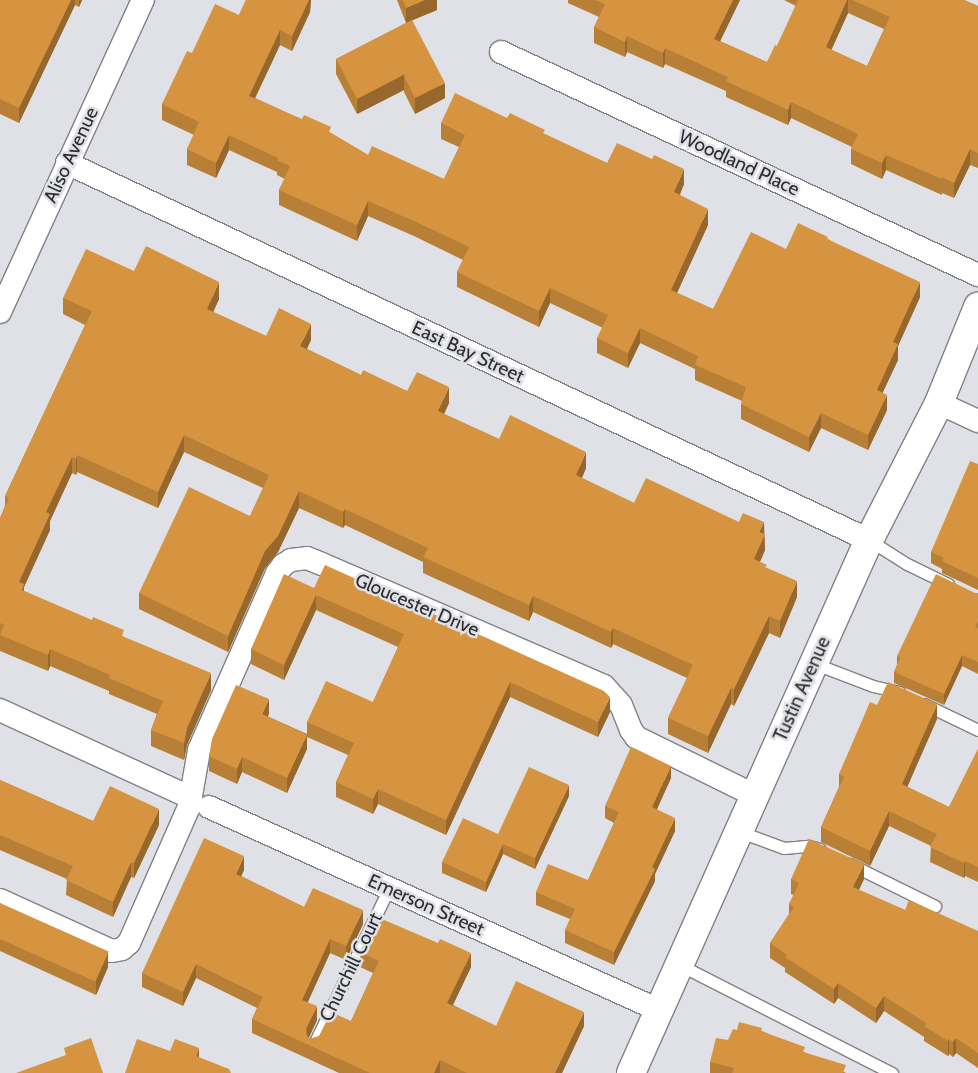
<!DOCTYPE html>
<html>
<head>
<meta charset="utf-8">
<style>
  body { margin:0 }
  #map { position:relative; width:978px; height:1073px; overflow:hidden; background:#e0e1e6; font-family:Cabin,sans-serif }
  div>[style] { position:absolute }
  .roads { filter:drop-shadow(1px 0 #808186) drop-shadow(-1px 0 #808186) drop-shadow(0 1px #808186) drop-shadow(0 -1px #808186) }
  .service>* { height:11px; margin:-5.5px; padding:0 5.5px; transform-origin:5.5px; border-radius:5.5px; background:#fff }
  .minor>* { height:22px; margin:-11px; padding:0 11px; transform-origin:11px; border-radius:11px; background:#fff }
  .tertiary>* { height:28px; margin:-14px; padding:0 14px; transform-origin:14px; border-radius:14px; background:#fff }
  .wall>* { inset:0; background:#b87f37 }
  .shaded-wall>* { inset:0; background:#96682d }
  .building>* { inset:0; background:#d69440; transform-origin:0 0 }
  span { translate:-50% -50%; white-space:nowrap; text-align:center; line-height:1.15; -webkit-text-stroke:5px #e0e1e6; paint-order:stroke }
  .street-label { font-size:19px; color:#2a2b2c }
</style>
</head>
<body>
<div id="map">
  <div class="roads">
    <div class="service">
      <div style="left:869px;top:540px;width:45px;rotate:32.3deg"></div>
      <div style="left:907px;top:564px;width:46px;rotate:26deg"></div>
      <div style="left:813px;top:663px;width:64px;rotate:21deg"></div>
      <div style="left:873px;top:686px;width:27px;rotate:13deg"></div>
      <div style="left:924px;top:704px;width:60px;rotate:25.7deg"></div>
      <div style="left:738px;top:831px;width:49px;rotate:20.3deg"></div>
      <div style="left:784px;top:848px;width:25px;rotate:-5deg"></div>
      <div style="left:809px;top:846px;width:11px;rotate:15deg"></div>
      <div style="left:850px;top:864px;width:95px;rotate:26.3deg"></div>
      <div style="left:680px;top:965px;width:238px;rotate:27deg"></div>
      <div style="left:313px;top:1046px;width:175px;rotate:-64.3deg"></div>
    </div>
    <div class="minor">
      <div style="left:501px;top:52px;width:527px;rotate:25.06deg"></div>
      <div style="left:67px;top:163px;width:886px;rotate:25.18deg"></div>
      <div style="left:0;top:312px;width:343px;rotate:-65.4deg"></div>
      <div style="left:939px;top:403px;width:43px;rotate:24.8deg"></div>
      <div style="left:0;top:710px;width:210px;rotate:24.7deg"></div>
      <div style="left:209px;top:807px;width:495px;rotate:24.3deg"></div>
      <div style="left:0;top:900px;width:123px;rotate:24.5deg"></div>
      <div style="left:112px;top:951px;width:10px;rotate:-11deg"></div>
      <div style="left:122px;top:949px;width:9px;rotate:-41deg"></div>
      <div style="left:129px;top:943px;width:149px;rotate:-66.2deg"></div>
      <div style="left:189px;top:807px;width:58px;rotate:-80deg"></div>
      <div style="left:199px;top:750px;width:193px;rotate:-66.2deg"></div>
      <div style="left:277px;top:573px;width:10px;rotate:-53deg"></div>
      <div style="left:283px;top:565px;width:9px;rotate:-32deg"></div>
      <div style="left:291px;top:560px;width:16px;rotate:-7deg"></div>
      <div style="left:307px;top:558px;width:16px;rotate:22deg"></div>
      <div style="left:322px;top:564px;width:307px;rotate:23.4deg"></div>
      <div style="left:604px;top:686px;width:25px;rotate:48deg"></div>
      <div style="left:621px;top:705px;width:27px;rotate:68deg"></div>
      <div style="left:631px;top:730px;width:9px;rotate:54deg"></div>
      <div style="left:636px;top:737px;width:131px;rotate:26.2deg"></div>
    </div>
    <div class="tertiary">
      <div style="left:631px;top:1073px;width:584px;rotate:-65.94deg"></div>
      <div style="left:869px;top:540px;width:154px;rotate:-62.9deg"></div>
      <div style="left:939px;top:403px;width:104px;rotate:-67.9deg"></div>
    </div>
  </div>
  <div class="wall">
    <div style="clip-path:polygon(0 0,82px 0,79px 7px,75px 5px,19px 123px,0 114px)"></div>
    <div style="clip-path:polygon(246px 0,311px 0,310px 12px,292px 51px,280px 45px,255px 98px,331px 133px,368px 155px,444px 179px,459px 147px,441px 139px,441px 123px,507px 118px,607px 163px,684px 184px,680px 195px,708px 225px,677px 293px,713px 309px,786px 249px,828px 239px,920px 297px,898px 346px,898px 360px,882px 393px,887px 410px,868px 450px,821px 428px,809px 452px,741px 419px,741px 404px,742px 401px,695px 380px,695px 369px,640px 343px,628px 368px,597px 353px,597px 338px,603px 328px,550px 303px,539px 327px,457px 287px,457px 272px,463px 260px,414px 236px,368px 216px,357px 241px,279px 205px,279px 190px,285px 179px,277px 175px,277px 172px,229px 150px,216px 178px,187px 165px,187px 149px,194px 135px,162px 120px,162px 104px,192px 53px,239px 15px)"></div>
    <div style="clip-path:polygon(397px 0,437px 0,437px 10px,412px 20px,445px 98px,415px 114px,404px 92px,404px 90px,357px 114px,336px 74px,336px 59px,406px 23px)"></div>
    <div style="clip-path:polygon(evenodd,568px 0,740px 0,720px 41px,767px 62px,777px 46px,796px 6px,784px 0,964px 0,978px 6px,978px 168px,970px 165px,954px 198px,942px 193px,942px 195px,886px 170px,882px 179px,851px 164px,851px 149px,852px 147px,791px 118px,788px 125px,726px 97px,726px 91px,665px 64px,663px 68px,627px 52px,625px 57px,594px 43px,594px 27px,599px 17px,568px 3px,568px 0,848px 13px,884px 29px,867px 66px,831px 50px,848px 13px)"></div>
    <div style="clip-path:polygon(134px 271px,219px 299px,213px 312px,266px 336px,311px 340px,307px 349px,361px 375px,407px 391px,449px 403px,444px 414px,499px 439px,586px 468px,582px 478px,634px 503px,764px 533px,765px 550px,760px 562px,797px 597px,780px 638px,769px 633px,734px 706px,731px 704px,708px 753px,668px 734px,668px 718px,687px 678px,613px 644px,611px 648px,533px 612px,529px 621px,423px 573px,423px 562px,345px 525px,343px 528px,299px 508px,278px 552px,265px 568px,228px 652px,139px 609px,139px 593px,250px 516px,263px 488px,184px 452px,158px 508px,77px 472px,76px 475px,72px 473px,50px 521px,50px 530px,24px 587px,24px 591px,124px 637px,211px 690px,187px 745px,184px 760px,151px 746px,151px 730px,157px 714px,109px 694px,109px 691px,50px 666px,48px 671px,0 651px,0 518px,5px 506px,5px 496px,85px 325px,63px 314px,63px 298px)"></div>
    <div style="clip-path:polygon(978px 464px,978px 590px,942px 573px,942px 569px,931px 563px,931px 552px)"></div>
    <div style="clip-path:polygon(314px 588px,610px 712px,598px 737px,510px 697px,446px 835px,378px 804px,373px 814px,336px 797px,336px 782px,348px 755px,307px 737px,307px 749px,287px 793px,242px 772px,237px 784px,209px 771px,209px 756px,269px 714px,267px 716px,307px 734px,307px 722px,373px 702px,398px 647px,316px 610px,284px 680px,251px 664px,251px 649px)"></div>
    <div style="clip-path:polygon(975px 593px,978px 593px,978px 674px,962px 666px,944px 705px,894px 683px,894px 672px,897px 665px,897px 656px)"></div>
    <div style="clip-path:polygon(877px 705px,937px 719px,907px 787px,949px 807px,978px 749px,978px 882px,965px 876px,964px 878px,930px 862px,931px 846px,889px 826px,870px 866px,821px 842px,821px 827px,839px 787px,839px 774px)"></div>
    <div style="clip-path:polygon(671px 778px,657px 809px,675px 831px,655px 874px,655px 881px,614px 965px,565px 943px,565px 930px,570px 919px,536px 905px,536px 892px,588px 880px,614px 823px,605px 818px,605px 806px)"></div>
    <div style="clip-path:polygon(0 780px,93px 821px,159px 825px,134px 878px,131px 877px,113px 917px,66px 895px,67px 879px,0 850px)"></div>
    <div style="clip-path:polygon(569px 796px,535px 869px,503px 854px,486px 892px,442px 873px,442px 862px,498px 834px)"></div>
    <div style="clip-path:polygon(244px 870px,241px 876px,304px 907px,363px 924px,346px 960px,330px 953px,308px 1002px,317px 1020px,309px 1038px,310px 1039px,319px 1036px,351px 1021px,373px 973px,360px 967px,360px 952px,471px 967px,453px 1005px,496px 1026px,584px 1026px,562px 1073px,339px 1073px,252px 1033px,252px 1019px,257px 1008px,196px 978px,183px 1006px,142px 987px,142px 973px)"></div>
    <div style="clip-path:polygon(791px 879px,864px 879px,859px 890px,905px 910px,978px 931px,978px 1068px,956px 1053px,953px 1057px,949px 1054px,948px 1056px,924px 1041px,924px 1037px,884px 1011px,876px 1023px,838px 998px,834px 1004px,785px 972px,785px 968px,770px 958px,770px 943px,789px 914px,789px 904px,794px 895px,791px 894px)"></div>
    <div style="clip-path:polygon(0 903px,108px 967px,96px 995px,0 951px)"></div>
    <div style="clip-path:polygon(737px 1030px,762px 1031px,846px 1073px,710px 1073px,710px 1062px)"></div>
  </div>
  <div class="shaded-wall">
    <div style="clip-path:polygon(71px 0,75px 0,75px 5px,19px 123px,19px 108px)"></div>
    <div style="clip-path:polygon(79px 0,82px 0,79px 7px)"></div>
    <div style="clip-path:polygon(306px 0,311px 0,310px 12px,292px 51px,292px 36px)"></div>
    <div style="clip-path:polygon(425px 0,437px 0,437px 10px,406px 23px,406px 8px)"></div>
    <div style="clip-path:polygon(733px 0,740px 0,714px 54px,714px 39px)"></div>
    <div style="clip-path:polygon(847px 0,848px 0,848px 13px,826px 62px,826px 47px)"></div>
    <div style="clip-path:polygon(280px 30px,280px 45px,249px 111px,249px 96px)"></div>
    <div style="clip-path:polygon(627px 36px,627px 52px,625px 57px,625px 42px)"></div>
    <div style="clip-path:polygon(665px 48px,665px 64px,663px 68px,663px 53px)"></div>
    <div style="clip-path:polygon(405px 74px,404px 76px,404px 90px,357px 114px,357px 99px)"></div>
    <div style="clip-path:polygon(445px 83px,445px 98px,415px 114px,415px 98px)"></div>
    <div style="clip-path:polygon(791px 102px,791px 118px,788px 125px,788px 110px)"></div>
    <div style="clip-path:polygon(229px 135px,229px 150px,216px 178px,216px 163px)"></div>
    <div style="clip-path:polygon(970px 149px,970px 165px,954px 198px,954px 183px)"></div>
    <div style="clip-path:polygon(886px 155px,886px 170px,882px 179px,882px 163px)"></div>
    <div style="clip-path:polygon(684px 169px,684px 184px,674px 207px,674px 192px)"></div>
    <div style="clip-path:polygon(368px 201px,368px 216px,357px 241px,357px 225px)"></div>
    <div style="clip-path:polygon(708px 209px,708px 225px,671px 306px,671px 290px)"></div>
    <div style="clip-path:polygon(219px 282px,219px 299px,207px 326px,207px 309px)"></div>
    <div style="clip-path:polygon(920px 282px,920px 297px,898px 346px,898px 360px,877px 405px,877px 390px,893px 342px)"></div>
    <div style="clip-path:polygon(550px 288px,550px 303px,539px 327px,539px 311px)"></div>
    <div style="clip-path:polygon(311px 324px,311px 340px,300px 363px,300px 346px)"></div>
    <div style="clip-path:polygon(640px 328px,640px 343px,628px 368px,628px 353px)"></div>
    <div style="clip-path:polygon(449px 387px,449px 403px,438px 427px,438px 411px)"></div>
    <div style="clip-path:polygon(887px 395px,887px 410px,868px 450px,868px 435px)"></div>
    <div style="clip-path:polygon(821px 413px,821px 428px,809px 452px,809px 437px)"></div>
    <div style="clip-path:polygon(184px 435px,184px 452px,158px 508px,158px 492px)"></div>
    <div style="clip-path:polygon(586px 452px,586px 468px,576px 491px,576px 475px)"></div>
    <div style="clip-path:polygon(77px 455px,77px 472px,76px 475px,76px 459px)"></div>
    <div style="clip-path:polygon(72px 457px,72px 473px,50px 521px,50px 530px,24px 587px,24px 601px,19px 582px,46px 512px)"></div>
    <div style="clip-path:polygon(299px 491px,299px 508px,278px 552px,265px 568px,228px 652px,228px 636px,265px 551px)"></div>
    <div style="clip-path:polygon(345px 509px,345px 525px,343px 528px,343px 512px)"></div>
    <div style="clip-path:polygon(764px 522px,765px 550px,754px 575px,754px 559px,759px 532px)"></div>
    <div style="clip-path:polygon(797px 581px,797px 597px,780px 638px,780px 621px)"></div>
    <div style="clip-path:polygon(316px 595px,316px 610px,284px 680px,284px 665px)"></div>
    <div style="clip-path:polygon(533px 596px,533px 612px,529px 621px,529px 605px)"></div>
    <div style="clip-path:polygon(769px 616px,769px 633px,734px 706px,734px 689px)"></div>
    <div style="clip-path:polygon(613px 628px,613px 644px,611px 648px,611px 632px)"></div>
    <div style="clip-path:polygon(50px 649px,50px 666px,48px 671px,48px 655px)"></div>
    <div style="clip-path:polygon(962px 655px,962px 666px,944px 705px,944px 694px)"></div>
    <div style="clip-path:polygon(211px 673px,211px 690px,187px 745px,184px 760px,184px 743px,187px 728px)"></div>
    <div style="clip-path:polygon(510px 682px,510px 697px,446px 835px,446px 820px)"></div>
    <div style="clip-path:polygon(731px 688px,731px 704px,708px 753px,708px 736px)"></div>
    <div style="clip-path:polygon(610px 697px,610px 712px,598px 737px,598px 722px)"></div>
    <div style="clip-path:polygon(269px 699px,269px 714px,262px 728px,262px 714px)"></div>
    <div style="clip-path:polygon(937px 704px,937px 719px,902px 799px,902px 784px)"></div>
    <div style="clip-path:polygon(307px 735px,307px 749px,287px 793px,287px 778px)"></div>
    <div style="clip-path:polygon(242px 757px,242px 772px,237px 784px,237px 769px)"></div>
    <div style="clip-path:polygon(671px 766px,671px 778px,652px 820px,652px 807px)"></div>
    <div style="clip-path:polygon(569px 785px,569px 796px,535px 869px,535px 858px)"></div>
    <div style="clip-path:polygon(378px 789px,378px 804px,373px 814px,373px 799px)"></div>
    <div style="clip-path:polygon(159px 809px,159px 825px,134px 878px,134px 863px)"></div>
    <div style="clip-path:polygon(889px 811px,889px 826px,870px 866px,870px 851px)"></div>
    <div style="clip-path:polygon(675px 818px,675px 831px,655px 874px,655px 881px,614px 965px,614px 952px)"></div>
    <div style="clip-path:polygon(503px 844px,503px 854px,486px 892px,486px 882px)"></div>
    <div style="clip-path:polygon(244px 856px,244px 870px,236px 888px,236px 874px)"></div>
    <div style="clip-path:polygon(965px 861px,965px 876px,964px 878px,964px 863px)"></div>
    <div style="clip-path:polygon(131px 862px,131px 877px,113px 917px,113px 902px)"></div>
    <div style="clip-path:polygon(864px 864px,864px 879px,853px 902px,853px 887px)"></div>
    <div style="clip-path:polygon(363px 910px,363px 924px,346px 960px,346px 946px)"></div>
    <div style="clip-path:polygon(330px 939px,330px 953px,302px 1014px,302px 1000px)"></div>
    <div style="clip-path:polygon(108px 952px,108px 967px,96px 995px,96px 980px)"></div>
    <div style="clip-path:polygon(471px 953px,471px 967px,447px 1017px,447px 1003px)"></div>
    <div style="clip-path:polygon(196px 964px,196px 978px,183px 1006px,183px 992px)"></div>
    <div style="clip-path:polygon(838px 983px,838px 998px,834px 1004px,834px 989px)"></div>
    <div style="clip-path:polygon(884px 996px,884px 1011px,876px 1023px,876px 1008px)"></div>
    <div style="clip-path:polygon(317px 1006px,317px 1020px,306px 1043px,306px 1029px)"></div>
    <div style="clip-path:polygon(584px 1012px,584px 1026px,562px 1073px,555px 1073px)"></div>
    <div style="clip-path:polygon(956px 1038px,956px 1053px,953px 1057px,953px 1042px)"></div>
    <div style="clip-path:polygon(949px 1039px,949px 1054px,948px 1056px,948px 1041px)"></div>
    <div style="clip-path:polygon(199px 1048px,199px 1063px,196px 1056px)"></div>
    <div style="clip-path:polygon(440px 1060px,440px 1073px,434px 1073px)"></div>
  </div>
  <div class="building">
    <div style="clip-path:polygon(0 0,71px 0,19px 108px,0 99px)"></div>
    <div style="clip-path:polygon(246px 0,309px 0,292px 36px,280px 30px,249px 96px,302px 119px,304px 115px,331px 127px,329px 132px,368px 155px,372px 146px,444px 179px,465px 135px,441px 123px,455px 93px,507px 118px,510px 113px,545px 130px,543px 133px,607px 163px,617px 143px,652px 159px,654px 155px,684px 169px,674px 192px,708px 209px,671px 290px,713px 309px,751px 232px,786px 249px,798px 223px,828px 237px,827px 239px,920px 282px,893px 342px,898px 344px,877px 390px,887px 395px,868px 435px,821px 413px,809px 437px,741px 404px,746px 387px,695px 365px,698px 356px,640px 328px,628px 353px,597px 338px,608px 315px,550px 288px,539px 311px,457px 272px,469px 247px,414px 221px,368px 201px,357px 225px,279px 190px,290px 166px,277px 160px,278px 158px,229px 135px,216px 163px,187px 149px,199px 122px,162px 104px,187px 51px,192px 53px,215px 4px,239px 15px)"></div>
    <div style="clip-path:polygon(403px 0,425px 0,406px 8px)"></div>
    <div style="clip-path:polygon(595px 0,733px 0,714px 39px,767px 62px,775px 45px,777px 46px,798px 0,847px 0,826px 47px,867px 66px,890px 17px,852px 0,964px 0,978px 6px,978px 153px,970px 149px,954px 183px,942px 177px,942px 179px,886px 155px,882px 163px,851px 149px,858px 134px,791px 102px,788px 110px,726px 81px,728px 77px,665px 48px,663px 53px,627px 36px,625px 42px,594px 27px,605px 4px)"></div>
    <div style="clip-path:polygon(412px 20px,445px 83px,415px 98px,404px 76px,405px 74px,357px 99px,336px 59px)"></div>
    <div style="clip-path:polygon(146px 246px,219px 282px,207px 309px,266px 336px,279px 308px,311px 324px,300px 346px,361px 375px,363px 370px,407px 391px,417px 372px,449px 387px,438px 411px,499px 439px,510px 415px,541px 430px,586px 452px,576px 475px,634px 503px,646px 478px,739px 522px,743px 513px,764px 522px,759px 532px,765px 534px,754px 559px,767px 565px,765px 567px,797px 581px,780px 621px,769px 616px,734px 689px,731px 688px,708px 736px,668px 718px,693px 665px,613px 628px,611px 632px,533px 596px,529px 605px,423px 557px,428px 548px,345px 509px,343px 512px,299px 491px,278px 536px,265px 551px,228px 636px,139px 593px,189px 487px,250px 516px,269px 475px,184px 435px,158px 492px,77px 455px,76px 459px,72px 457px,46px 512px,50px 514px,19px 582px,24px 584px,22px 590px,92px 620px,93px 617px,124px 630px,122px 636px,211px 673px,187px 728px,184px 743px,151px 730px,163px 701px,109px 678px,110px 675px,50px 649px,48px 655px,0 635px,4px 625px,0 623px,0 518px,9px 498px,5px 496px,92px 311px,63px 298px,86px 249px,134px 271px)"></div>
    <div style="clip-path:polygon(970px 461px,978px 464px,978px 578px,942px 561px,944px 558px,931px 552px)"></div>
    <div style="clip-path:polygon(325px 565px,604px 691px,610px 697px,598px 722px,510px 682px,446px 820px,378px 789px,373px 799px,336px 782px,354px 743px,307px 722px,326px 681px,373px 702px,404px 634px,316px 595px,284px 665px,251px 649px,284px 574px,314px 588px)"></div>
    <div style="clip-path:polygon(936px 574px,975px 593px,978px 593px,978px 621px,975px 627px,978px 628px,978px 662px,962px 655px,944px 694px,894px 672px,900px 658px,897px 656px)"></div>
    <div style="clip-path:polygon(888px 682px,937px 704px,902px 784px,949px 807px,978px 749px,978px 867px,965px 861px,964px 863px,930px 847px,937px 834px,889px 811px,870px 851px,821px 827px,844px 777px,839px 774px,870px 702px,877px 705px)"></div>
    <div style="clip-path:polygon(236px 685px,269px 699px,262px 714px,307px 735px,287px 778px,242px 757px,237px 769px,209px 756px,212px 739px)"></div>
    <div style="clip-path:polygon(631px 747px,671px 766px,652px 807px,675px 818px,652px 867px,655px 869px,614px 952px,565px 930px,575px 909px,536px 892px,548px 864px,588px 880px,619px 812px,605px 806px)"></div>
    <div style="clip-path:polygon(529px 767px,569px 785px,535px 858px,503px 844px,486px 882px,442px 862px,463px 818px,498px 834px)"></div>
    <div style="clip-path:polygon(0 780px,93px 821px,110px 786px,159px 809px,134px 863px,131px 862px,113px 902px,66px 880px,73px 866px,0 835px)"></div>
    <div style="clip-path:polygon(204px 838px,244px 856px,236px 874px,304px 907px,313px 888px,363px 910px,346px 946px,330px 939px,302px 1000px,317px 1006px,306px 1029px,307px 1036px,310px 1039px,319px 1036px,331px 1012px,351px 1021px,379px 961px,360px 952px,377px 917px,438px 943px,440px 939px,471px 953px,447px 1003px,496px 1026px,516px 981px,584px 1012px,555px 1073px,467px 1073px,440px 1060px,434px 1073px,370px 1073px,252px 1019px,263px 997px,196px 964px,183px 992px,142px 973px)"></div>
    <div style="clip-path:polygon(809px 839px,864px 864px,853px 887px,905px 910px,909px 900px,978px 931px,978px 1053px,956px 1038px,953px 1042px,949px 1039px,948px 1041px,924px 1026px,926px 1023px,884px 996px,876px 1008px,838px 983px,834px 989px,785px 957px,787px 955px,770px 943px,794px 907px,789px 904px,799px 883px,791px 879px)"></div>
    <div style="left:0;top:903px;width:119px;height:33px;rotate:24deg"></div>
    <div style="clip-path:polygon(739px 1022px,762px 1028px,761px 1031px,805px 1047px,803px 1052px,846px 1065px,843px 1073px,732px 1073px,734px 1068px,710px 1062px,716px 1038px,728px 1040px,733px 1029px,737px 1030px)"></div>
    <div style="clip-path:polygon(91px 1038px,103px 1073px,16px 1073px,66px 1055px,64px 1048px)"></div>
    <div style="clip-path:polygon(137px 1039px,170px 1051px,175px 1039px,199px 1048px,196px 1056px,229px 1069px,231px 1073px,125px 1073px)"></div>
  </div>
  <div class="street-label">
    <span style="left:71px;top:155px;rotate:-65deg">Aliso Avenue</span>
    <span style="left:739px;top:163px;rotate:25deg">Woodland Place</span>
    <span style="left:468px;top:352px;rotate:25deg">East Bay Street</span>
    <span style="left:417px;top:605px;rotate:23deg">Gloucester Drive</span>
    <span style="left:802px;top:689px;rotate:-66deg">Tustin Avenue</span>
    <span style="left:426px;top:905px;rotate:24deg">Emerson Street</span>
    <span style="left:351px;top:967px;rotate:-64deg">Churchill Court</span>
  </div>
</div>
</body>
</html>
